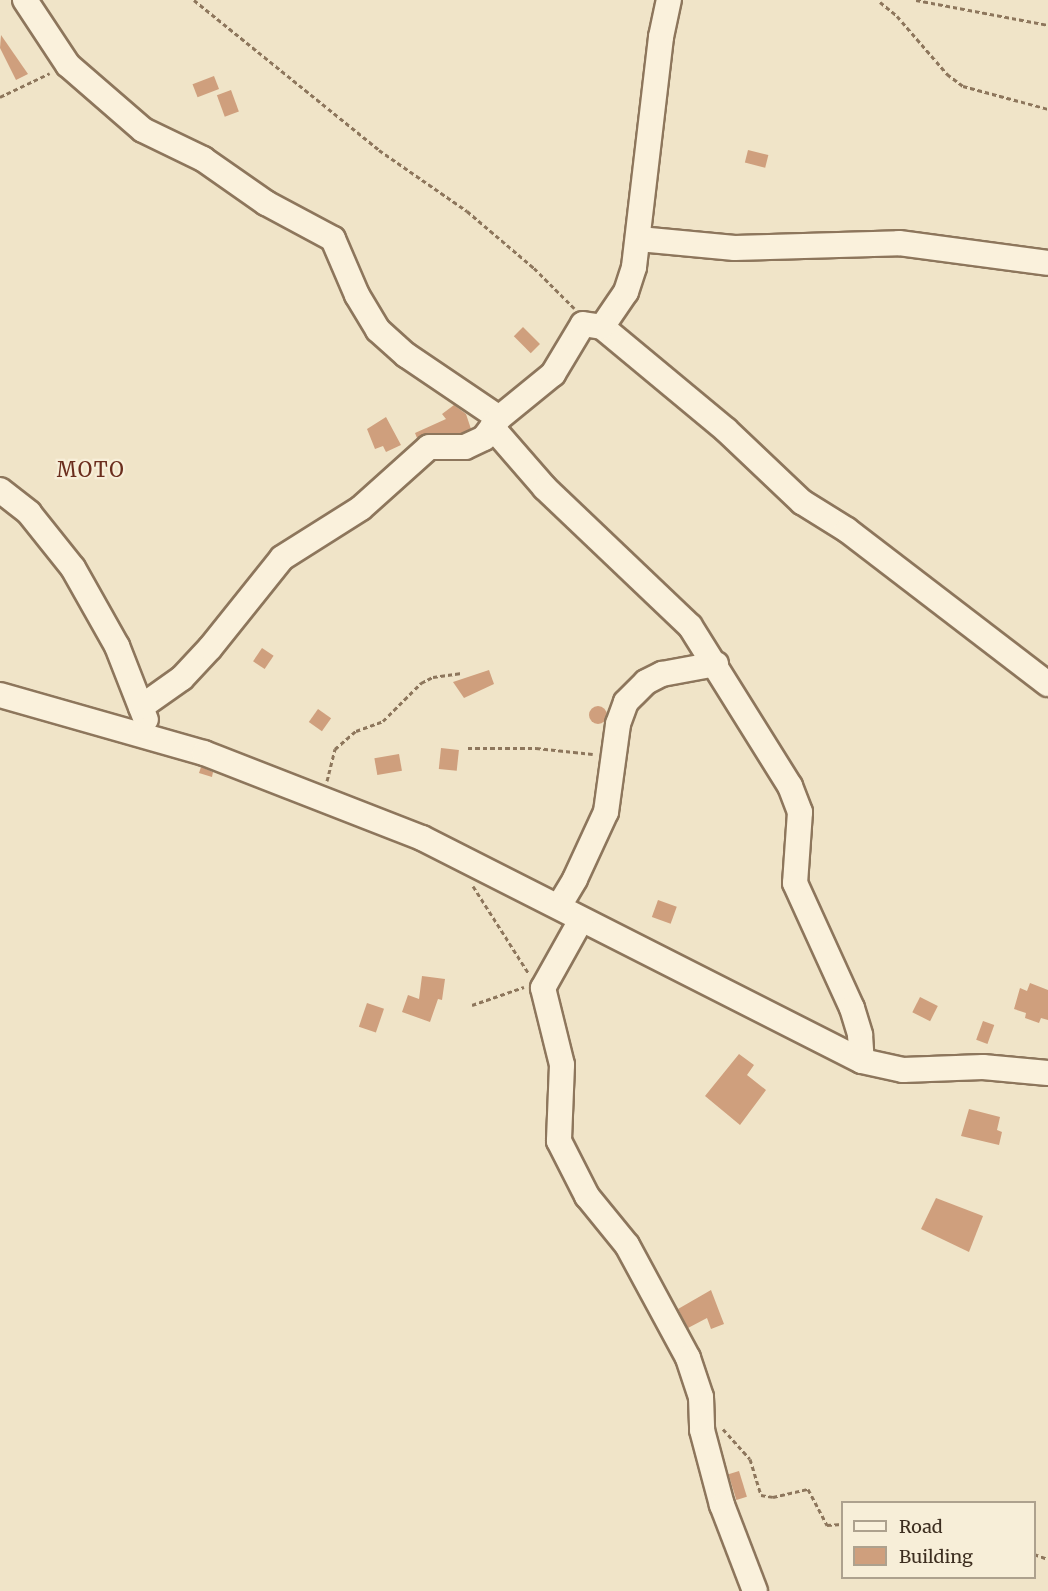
<!DOCTYPE html>
<html>
<head>
<meta charset="utf-8">
<style>
  body { margin:0 }
  #map { position:relative; width:1048px; height:1591px; overflow:hidden; background:#f0e4c8; font-family:Merriweather,serif }
  div>[style] { position:absolute }
  .building>* { inset:0; background:#cf9f7d; transform-origin:0 0 }
  .round { border-radius:50% }
  .path>* { height:3px; margin-top:-1.5px; transform-origin:0; background:repeating-linear-gradient(90deg,#8d765c 0 4.5px,transparent 0 7.5px) }
  .roads { filter:drop-shadow(2px 0 #8d765c) drop-shadow(-2px 0 #8d765c) drop-shadow(0 2px #8d765c) drop-shadow(0 -2px #8d765c) }
  .minor>* { height:24px; margin:-12px; padding:0 12px; transform-origin:12px; border-radius:12px; background:#faf1dc }
  span { translate:-50% -50%; white-space:nowrap; text-align:center; line-height:1.15; -webkit-text-stroke:4.5px #f7eed8; paint-order:stroke }
  .quarter-label { font-size:20px; color:#6b2e1e; letter-spacing:1.5px }
  .legend { position:absolute; left:841px; top:1501px; width:195px; height:78px; box-sizing:border-box; background:#f7eed8; border:2px solid #ada18e; margin:0; padding:8px 10px; list-style:none; font-size:18px; color:#3d2e20 }
  .legend li { display:flex; align-items:center; gap:12px; height:30px }
  .legend b { width:30px; border:2px solid #ada18e }
</style>
</head>
<body>
<div id="map">
  <div class="building">
    <div style="clip-path:polygon(1px 35px,28px 74px,16px 80px,0 48px)"></div>
    <div style="left:214px;top:76px;width:14px;height:23px;rotate:69deg"></div>
    <div style="left:231px;top:90px;width:23px;height:15px;rotate:70deg"></div>
    <div style="left:748px;top:150px;width:21px;height:13px;rotate:14deg"></div>
    <div style="left:523px;top:327px;width:24px;height:13px;rotate:45deg"></div>
    <div style="clip-path:polygon(454px 405px,466px 414px,471px 429px,462px 433px,429px 433px,417px 438px,415px 433px,446px 419px,442px 414px)"></div>
    <div style="clip-path:polygon(386px 417px,401px 445px,386px 452px,383px 446px,375px 449px,367px 429px)"></div>
    <div style="left:262px;top:648px;width:14px;height:16px;rotate:34deg"></div>
    <div style="clip-path:polygon(489px 670px,494px 684px,464px 698px,453px 682px)"></div>
    <div class="round" style="left:589px;top:706px;width:18px;height:18px"></div>
    <div style="left:318px;top:709px;width:16px;height:16px;rotate:35deg"></div>
    <div style="left:441px;top:748px;width:18px;height:21px;rotate:6deg"></div>
    <div style="left:399px;top:754px;width:17px;height:25px;rotate:80deg"></div>
    <div style="clip-path:polygon(201px 767px,213px 772px,212px 777px,199px 773px)"></div>
    <div style="left:658px;top:900px;width:20px;height:18px;rotate:20deg"></div>
    <div style="clip-path:polygon(422px 976px,445px 979px,442px 1000px,438px 999px,430px 1022px,402px 1012px,408px 995px,419px 999px)"></div>
    <div style="clip-path:polygon(1030px 983px,1048px 990px,1048px 1020px,1041px 1018px,1039px 1023px,1025px 1018px,1026px 1013px,1014px 1009px,1020px 988px,1027px 991px)"></div>
    <div style="left:920px;top:997px;width:20px;height:17px;rotate:27deg"></div>
    <div style="left:367px;top:1003px;width:18px;height:25px;rotate:19deg"></div>
    <div style="left:983px;top:1021px;width:12px;height:20px;rotate:20deg"></div>
    <div style="clip-path:polygon(739px 1054px,754px 1065px,747px 1075px,766px 1090px,740px 1125px,705px 1096px)"></div>
    <div style="clip-path:polygon(969px 1109px,1000px 1117px,997px 1130px,1002px 1132px,999px 1145px,961px 1136px)"></div>
    <div style="clip-path:polygon(936px 1198px,983px 1216px,969px 1252px,921px 1229px)"></div>
    <div style="clip-path:polygon(711px 1290px,724px 1324px,711px 1329px,707px 1318px,688px 1328px,678px 1309px)"></div>
    <div style="left:739px;top:1471px;width:27px;height:11px;rotate:73deg"></div>
  </div>
  <div class="path">
    <div style="left:194px;top:0;width:238px;rotate:39deg"></div>
    <div style="left:379px;top:150px;width:107px;rotate:34.7deg"></div>
    <div style="left:467px;top:211px;width:88px;rotate:40.4deg"></div>
    <div style="left:534px;top:268px;width:57px;rotate:45deg"></div>
    <div style="left:916px;top:0;width:134px;rotate:10.7deg"></div>
    <div style="left:880px;top:2px;width:22px;rotate:39deg"></div>
    <div style="left:897px;top:16px;width:77px;rotate:49.2deg"></div>
    <div style="left:947px;top:74px;width:20px;rotate:37deg"></div>
    <div style="left:963px;top:86px;width:88px;rotate:15.1deg"></div>
    <div style="left:0;top:97px;width:55px;rotate:-25.6deg"></div>
    <div style="left:468px;top:748px;width:68px"></div>
    <div style="left:536px;top:748px;width:57px;rotate:6deg"></div>
    <div style="left:327px;top:781px;width:33px;rotate:-76deg"></div>
    <div style="left:335px;top:749px;width:28px;rotate:-41deg"></div>
    <div style="left:356px;top:731px;width:29px;rotate:-20deg"></div>
    <div style="left:383px;top:721px;width:54px;rotate:-45deg"></div>
    <div style="left:421px;top:683px;width:13px;rotate:-27deg"></div>
    <div style="left:433px;top:677px;width:29px;rotate:-8deg"></div>
    <div style="left:473px;top:886px;width:104px;rotate:57.5deg"></div>
    <div style="left:472px;top:1005px;width:55px;rotate:-19.1deg"></div>
    <div style="left:723px;top:1429px;width:40px;rotate:48deg"></div>
    <div style="left:750px;top:1459px;width:38px;rotate:73deg"></div>
    <div style="left:761px;top:1495px;width:12px;rotate:9deg"></div>
    <div style="left:773px;top:1497px;width:36px;rotate:-13deg"></div>
    <div style="left:808px;top:1489px;width:41px;rotate:62.2deg"></div>
    <div style="left:827px;top:1525px;width:15px;rotate:-4deg"></div>
    <div style="left:1034px;top:1554px;width:15px;rotate:20deg"></div>
  </div>
  <div class="roads">
    <div class="minor">
      <div style="left:25px;top:0;width:78px;rotate:56.5deg"></div>
      <div style="left:68px;top:65px;width:99px;rotate:40.9deg"></div>
      <div style="left:143px;top:130px;width:67px;rotate:25.8deg"></div>
      <div style="left:203px;top:159px;width:77px;rotate:34.9deg"></div>
      <div style="left:266px;top:203px;width:76px;rotate:28.2deg"></div>
      <div style="left:333px;top:239px;width:61px;rotate:66.8deg"></div>
      <div style="left:357px;top:295px;width:41px;rotate:59deg"></div>
      <div style="left:378px;top:330px;width:38px;rotate:42deg"></div>
      <div style="left:406px;top:355px;width:112px;rotate:34.1deg"></div>
      <div style="left:639px;top:239px;width:96px;rotate:5.4deg"></div>
      <div style="left:735px;top:248px;width:164px;rotate:-1.7deg"></div>
      <div style="left:899px;top:243px;width:150px;rotate:7.6deg"></div>
      <div style="left:602px;top:327px;width:161px;rotate:39.7deg"></div>
      <div style="left:726px;top:430px;width:105px;rotate:43.5deg"></div>
      <div style="left:802px;top:502px;width:53px;rotate:31.9deg"></div>
      <div style="left:847px;top:530px;width:253px;rotate:37.5deg"></div>
      <div style="left:492px;top:427px;width:81px;rotate:49deg"></div>
      <div style="left:545px;top:488px;width:200px;rotate:43.6deg"></div>
      <div style="left:690px;top:626px;width:189px;rotate:58deg"></div>
      <div style="left:790px;top:786px;width:28px;rotate:69deg"></div>
      <div style="left:800px;top:812px;width:71px;rotate:94deg"></div>
      <div style="left:795px;top:883px;width:137px;rotate:65.5deg"></div>
      <div style="left:852px;top:1008px;width:28px;rotate:73deg"></div>
      <div style="left:860px;top:1035px;width:26px;rotate:86deg"></div>
      <div style="left:0;top:490px;width:37px;rotate:38deg"></div>
      <div style="left:29px;top:513px;width:70px;rotate:51.3deg"></div>
      <div style="left:73px;top:568px;width:90px;rotate:60.6deg"></div>
      <div style="left:117px;top:646px;width:79px;rotate:68.6deg"></div>
      <div style="left:0;top:695px;width:212px;rotate:15.9deg"></div>
      <div style="left:204px;top:753px;width:234px;rotate:21.3deg"></div>
      <div style="left:422px;top:838px;width:493px;rotate:26.9deg"></div>
      <div style="left:862px;top:1061px;width:42px;rotate:12.4deg"></div>
      <div style="left:903px;top:1070px;width:80px;rotate:-2.1deg"></div>
      <div style="left:983px;top:1067px;width:65px;rotate:5.3deg"></div>
      <div style="left:141px;top:707px;width:50px;rotate:-35.3deg"></div>
      <div style="left:182px;top:678px;width:41px;rotate:-47deg"></div>
      <div style="left:210px;top:648px;width:115px;rotate:-51.3deg"></div>
      <div style="left:282px;top:558px;width:93px;rotate:-32.3deg"></div>
      <div style="left:361px;top:508px;width:91px;rotate:-41.9deg"></div>
      <div style="left:429px;top:447px;width:36px"></div>
      <div style="left:465px;top:447px;width:21px;rotate:-25deg"></div>
      <div style="left:484px;top:438px;width:25px;rotate:-53deg"></div>
      <div style="left:499px;top:418px;width:70px;rotate:-39.2deg"></div>
      <div style="left:553px;top:374px;width:58px;rotate:-59deg"></div>
      <div style="left:583px;top:324px;width:19px;rotate:9deg"></div>
      <div style="left:602px;top:327px;width:42px;rotate:-55.6deg"></div>
      <div style="left:626px;top:292px;width:26px;rotate:-72deg"></div>
      <div style="left:634px;top:267px;width:232px;rotate:-83.3deg"></div>
      <div style="left:661px;top:37px;width:38px;rotate:-78deg"></div>
      <div style="left:559px;top:906px;width:31px;rotate:-59deg"></div>
      <div style="left:575px;top:879px;width:74px;rotate:-65.2deg"></div>
      <div style="left:606px;top:812px;width:89px;rotate:-82.2deg"></div>
      <div style="left:618px;top:724px;width:23px;rotate:-70deg"></div>
      <div style="left:626px;top:702px;width:28px;rotate:-45deg"></div>
      <div style="left:646px;top:682px;width:18px;rotate:-27deg"></div>
      <div style="left:662px;top:674px;width:55px;rotate:-10.5deg"></div>
      <div style="left:581px;top:920px;width:78px;rotate:119.2deg"></div>
      <div style="left:543px;top:988px;width:79px;rotate:76.1deg"></div>
      <div style="left:562px;top:1065px;width:76px;rotate:92.3deg"></div>
      <div style="left:559px;top:1141px;width:62px;rotate:63deg"></div>
      <div style="left:587px;top:1196px;width:63px;rotate:50.8deg"></div>
      <div style="left:627px;top:1245px;width:128px;rotate:61.6deg"></div>
      <div style="left:688px;top:1358px;width:41px;rotate:71.6deg"></div>
      <div style="left:701px;top:1397px;width:33px;rotate:88deg"></div>
      <div style="left:702px;top:1430px;width:78px;rotate:75.1deg"></div>
      <div style="left:722px;top:1505px;width:92px;rotate:69deg"></div>
    </div>
  </div>
  <div class="quarter-label">
    <span style="left:91px;top:469px">MOTO</span>
  </div>
  <ul class="legend">
  <li><b style="height:8px;background:#faf1dc"></b>Road</li>
  <li><b style="height:16px;background:#cf9f7d"></b>Building</li>
  </ul>
</div>
</body>
</html>
